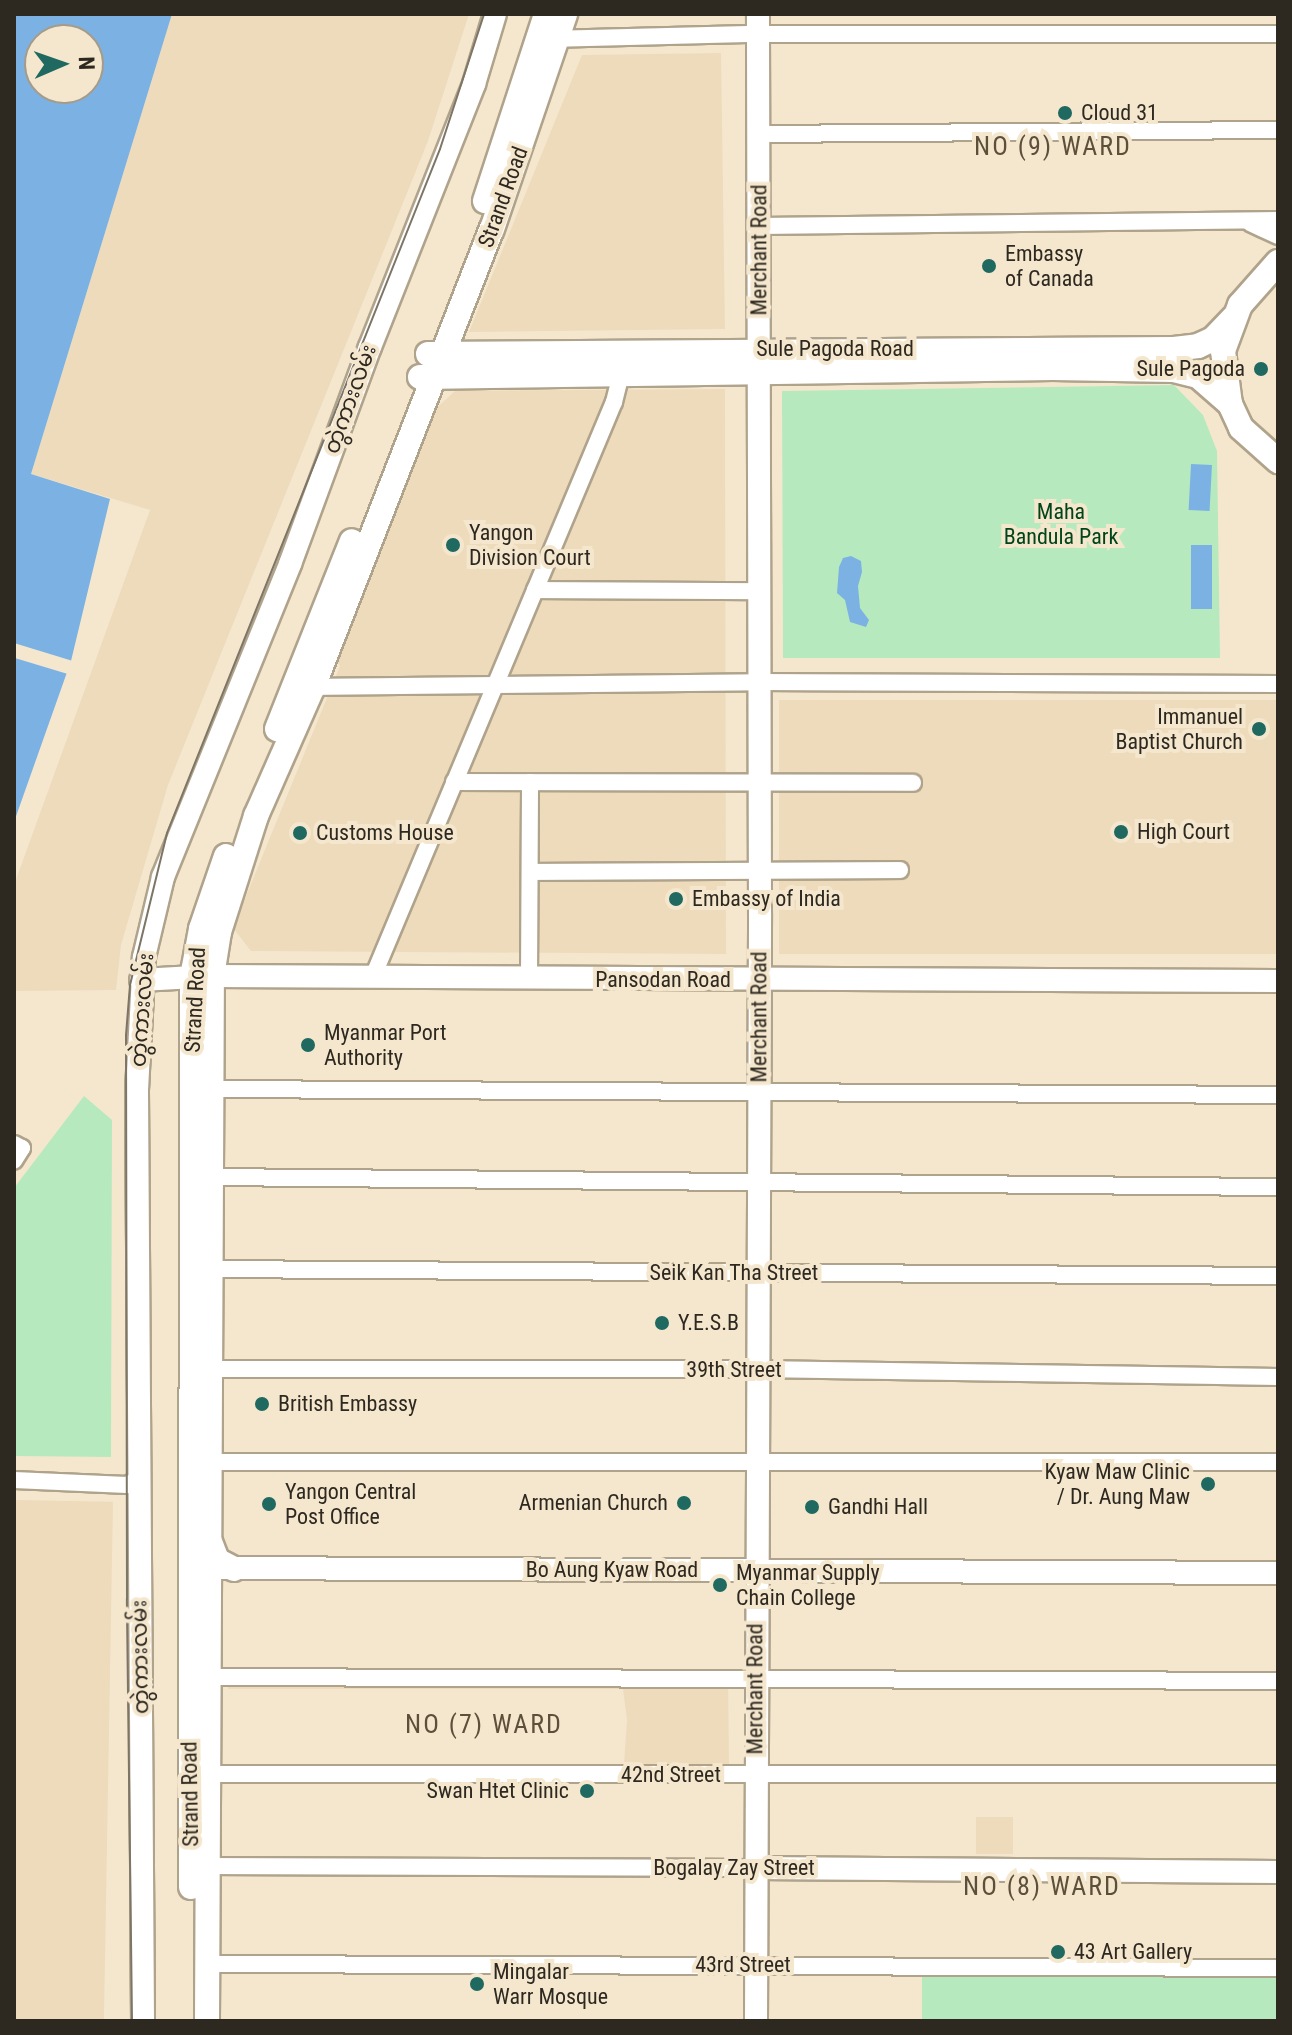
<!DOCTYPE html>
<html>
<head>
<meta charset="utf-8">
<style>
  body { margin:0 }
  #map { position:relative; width:1292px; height:2035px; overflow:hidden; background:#f5e7ce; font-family:"Roboto Condensed","Noto Sans Myanmar",sans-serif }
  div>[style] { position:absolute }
  .built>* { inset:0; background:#eddbbc; transform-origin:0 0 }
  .green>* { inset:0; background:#b7e9bf; transform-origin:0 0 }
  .water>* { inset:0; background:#7bb2e3; transform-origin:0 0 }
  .pier>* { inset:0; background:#f5e7ce; transform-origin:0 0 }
  .roads { filter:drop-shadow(2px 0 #b0a38b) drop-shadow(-2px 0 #b0a38b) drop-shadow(0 2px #b0a38b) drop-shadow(0 -2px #b0a38b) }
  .street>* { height:16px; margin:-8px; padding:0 8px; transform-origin:8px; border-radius:8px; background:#fff }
  .secondary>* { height:22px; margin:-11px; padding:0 11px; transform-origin:11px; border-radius:11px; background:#fff }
  .primary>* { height:24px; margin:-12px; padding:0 12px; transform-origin:12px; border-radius:12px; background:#fff }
  .tram>* { height:2px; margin:-1px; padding:0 1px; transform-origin:1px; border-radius:1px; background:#7d7565 }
  .dots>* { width:22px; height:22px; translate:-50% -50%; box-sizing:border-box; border:4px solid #f5e7ce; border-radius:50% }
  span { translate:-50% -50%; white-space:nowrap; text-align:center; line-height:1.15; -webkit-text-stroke:8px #f5e7ce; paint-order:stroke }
  .poi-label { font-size:22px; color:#2e2920 }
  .left { translate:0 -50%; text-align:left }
  .right { translate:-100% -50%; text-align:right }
  .street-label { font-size:22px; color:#2e2920 }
  .park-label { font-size:22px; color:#00451a }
  .quarter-label { font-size:26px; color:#5c503b; letter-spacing:2px }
  .frame { position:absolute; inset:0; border:16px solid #2e2920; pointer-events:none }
  .north { position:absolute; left:24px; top:24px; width:80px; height:80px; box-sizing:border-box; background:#f5e7ce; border:2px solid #a59b88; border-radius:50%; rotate:88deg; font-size:22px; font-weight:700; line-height:32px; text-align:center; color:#2e2920 }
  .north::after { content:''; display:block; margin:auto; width:28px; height:36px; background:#206960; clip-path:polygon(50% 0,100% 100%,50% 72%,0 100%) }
</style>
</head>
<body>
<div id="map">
  <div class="built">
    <div style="clip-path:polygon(172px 14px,469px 14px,428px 141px,168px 785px,121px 945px,116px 990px,14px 991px,14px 885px,150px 510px,31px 474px)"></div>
    <div style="clip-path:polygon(721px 53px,725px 329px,469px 332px,582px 55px)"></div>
    <div style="clip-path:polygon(725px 389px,726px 954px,251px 951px,233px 928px,340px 666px,334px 655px,430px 414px,455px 391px)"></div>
    <div style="left:779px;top:700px;width:499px;height:254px"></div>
    <div style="left:14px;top:1500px;width:99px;height:521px;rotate:1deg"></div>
    <div style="clip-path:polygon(229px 1668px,728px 1672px,729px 1764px,624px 1764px,627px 1720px,623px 1689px,228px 1689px)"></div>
    <div style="left:976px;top:1817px;width:37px;height:37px"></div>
  </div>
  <div class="green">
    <div style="clip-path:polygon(1174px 385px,1203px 415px,1217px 451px,1220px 658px,783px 658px,782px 391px)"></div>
    <div style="clip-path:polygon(84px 1096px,112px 1120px,111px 1457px,14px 1456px,14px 1188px)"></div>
    <div style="left:922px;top:1977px;width:356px;height:44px"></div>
  </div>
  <div class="water">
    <div style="clip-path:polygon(evenodd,14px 14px,172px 14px,31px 474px,110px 499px,71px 661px,14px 822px,14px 14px,40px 40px,88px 40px,88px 88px,40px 88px,40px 40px)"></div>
    <div style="left:1191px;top:464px;width:21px;height:46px;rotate:3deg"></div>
    <div style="left:1191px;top:545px;width:21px;height:64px"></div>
    <div style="clip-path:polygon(851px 556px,861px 561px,862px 572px,858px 586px,860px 608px,869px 620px,866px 627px,850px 622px,845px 600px,837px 593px,839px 567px,843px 558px)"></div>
  </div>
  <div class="pier">
    <div style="left:14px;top:643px;width:64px;height:14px;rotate:17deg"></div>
  </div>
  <div class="roads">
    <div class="street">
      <div style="left:548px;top:39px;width:210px;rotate:-1.4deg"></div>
      <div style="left:758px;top:34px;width:520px"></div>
      <div style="left:758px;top:134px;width:520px;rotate:-0.44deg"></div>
      <div style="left:1250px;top:223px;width:31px;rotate:25deg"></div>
      <div style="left:759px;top:226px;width:519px;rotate:-0.66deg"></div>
      <div style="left:535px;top:590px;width:224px;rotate:0.3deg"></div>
      <div style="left:304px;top:687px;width:456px;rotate:-0.6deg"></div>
      <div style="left:760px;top:682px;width:518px;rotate:0.22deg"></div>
      <div style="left:454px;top:782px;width:459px;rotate:0.1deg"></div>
      <div style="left:530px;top:872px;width:370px;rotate:-0.3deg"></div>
      <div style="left:372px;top:979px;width:626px;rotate:-67.25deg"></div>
      <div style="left:614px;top:402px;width:37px;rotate:-76deg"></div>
      <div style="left:529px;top:979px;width:197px;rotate:-89.7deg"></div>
      <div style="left:211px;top:1089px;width:1067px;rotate:0.32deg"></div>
      <div style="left:14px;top:1144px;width:9px;rotate:27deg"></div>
      <div style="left:22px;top:1148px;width:15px;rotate:122deg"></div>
      <div style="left:211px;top:1177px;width:1067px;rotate:0.54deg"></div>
      <div style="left:204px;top:1269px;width:1074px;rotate:0.37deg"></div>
      <div style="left:204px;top:1369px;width:553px"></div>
      <div style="left:757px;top:1369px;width:521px;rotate:0.88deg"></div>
      <div style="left:209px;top:1462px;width:1069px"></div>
      <div style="left:14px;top:1480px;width:113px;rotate:2.5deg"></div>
      <div style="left:127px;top:1485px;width:13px;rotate:-27deg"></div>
      <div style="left:208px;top:1677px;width:1070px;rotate:0.21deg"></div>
      <div style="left:207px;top:1774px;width:1071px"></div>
      <div style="left:201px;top:1866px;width:554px;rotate:0.21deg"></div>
      <div style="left:207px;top:1964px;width:1071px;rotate:0.21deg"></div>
    </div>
    <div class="secondary">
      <div style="left:141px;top:980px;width:71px;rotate:-3.2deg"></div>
      <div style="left:212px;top:976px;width:1066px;rotate:0.27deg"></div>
      <div style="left:218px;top:1568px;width:1060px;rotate:0.27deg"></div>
      <div style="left:755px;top:1868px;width:523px;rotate:0.44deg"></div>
      <div style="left:143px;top:2021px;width:931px;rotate:-90.37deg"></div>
      <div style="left:137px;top:1090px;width:133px;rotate:-87deg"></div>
      <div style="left:144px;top:957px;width:82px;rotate:-76.6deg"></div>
      <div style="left:163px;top:877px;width:338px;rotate:-67.9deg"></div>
      <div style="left:290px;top:564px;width:231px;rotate:-69.8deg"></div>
      <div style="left:370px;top:347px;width:283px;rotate:-68.4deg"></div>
      <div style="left:474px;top:84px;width:73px;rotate:-73.3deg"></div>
      <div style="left:756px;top:2021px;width:1108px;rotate:-89.79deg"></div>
      <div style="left:760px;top:913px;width:899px;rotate:-90.13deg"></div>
    </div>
    <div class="primary">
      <div style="left:485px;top:201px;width:197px;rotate:-71.9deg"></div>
      <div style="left:1278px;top:262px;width:57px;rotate:131.5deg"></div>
      <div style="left:1240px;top:305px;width:49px;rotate:110.3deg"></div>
      <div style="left:1223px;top:351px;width:53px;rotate:82.5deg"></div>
      <div style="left:1230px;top:404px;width:26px;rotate:65deg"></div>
      <div style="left:1241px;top:428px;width:50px;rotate:41.7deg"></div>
      <div style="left:428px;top:354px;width:746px;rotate:-0.38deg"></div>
      <div style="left:1174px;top:349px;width:24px;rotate:-7deg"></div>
      <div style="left:1198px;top:346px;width:17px;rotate:-25deg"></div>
      <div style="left:1213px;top:339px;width:30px;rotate:-46deg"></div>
      <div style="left:420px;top:377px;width:633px;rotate:-0.81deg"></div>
      <div style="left:1053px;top:368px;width:121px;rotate:0.9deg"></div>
      <div style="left:1174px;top:370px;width:25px;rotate:14deg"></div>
      <div style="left:1198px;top:376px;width:43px;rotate:41.2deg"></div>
      <div style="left:277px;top:729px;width:202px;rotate:-68.3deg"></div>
      <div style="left:209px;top:1539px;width:22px;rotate:69deg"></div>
      <div style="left:217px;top:1560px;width:19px;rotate:28deg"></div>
      <div style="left:191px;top:1887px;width:910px;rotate:-89.94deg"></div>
      <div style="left:192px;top:977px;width:49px;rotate:-79.4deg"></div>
      <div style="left:201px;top:929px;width:77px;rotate:-71.1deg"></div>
      <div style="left:207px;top:2021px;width:1045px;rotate:-89.73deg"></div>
      <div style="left:212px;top:976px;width:45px;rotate:-81deg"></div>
      <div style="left:219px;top:932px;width:122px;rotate:-72.3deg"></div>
      <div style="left:256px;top:816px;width:141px;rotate:-66.2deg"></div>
      <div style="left:313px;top:687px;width:492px;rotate:-68.7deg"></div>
      <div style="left:492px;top:229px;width:227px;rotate:-71.2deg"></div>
    </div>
  </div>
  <div class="tram">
    <div style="left:132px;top:2021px;width:422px;rotate:-90.7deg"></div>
    <div style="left:127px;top:1599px;width:564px;rotate:-90.1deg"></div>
    <div style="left:126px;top:1035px;width:50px;rotate:-85.4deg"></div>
    <div style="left:130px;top:985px;width:156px;rotate:-76.3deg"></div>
    <div style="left:167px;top:833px;width:736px;rotate:-68.24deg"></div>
    <div style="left:440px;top:149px;width:142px;rotate:-71.9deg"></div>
  </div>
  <div class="dots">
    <div style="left:1065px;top:113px;background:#206960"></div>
    <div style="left:989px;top:266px;background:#206960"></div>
    <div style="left:1261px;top:369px;background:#206960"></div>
    <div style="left:453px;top:545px;background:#206960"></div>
    <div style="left:1259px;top:729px;background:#206960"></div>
    <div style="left:1121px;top:832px;background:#206960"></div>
    <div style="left:300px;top:833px;background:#206960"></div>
    <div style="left:676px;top:899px;background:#206960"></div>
    <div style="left:308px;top:1045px;background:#206960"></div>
    <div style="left:662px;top:1323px;background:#206960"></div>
    <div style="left:262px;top:1404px;background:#206960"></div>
    <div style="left:1208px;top:1484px;background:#206960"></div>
    <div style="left:684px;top:1503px;background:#206960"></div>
    <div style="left:269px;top:1504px;background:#206960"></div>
    <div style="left:812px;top:1507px;background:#206960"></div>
    <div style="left:720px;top:1585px;background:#206960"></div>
    <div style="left:587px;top:1791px;background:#206960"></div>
    <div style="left:1058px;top:1952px;background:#206960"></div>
    <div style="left:477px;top:1984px;background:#206960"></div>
  </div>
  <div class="poi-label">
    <span class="left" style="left:1081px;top:113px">Cloud 31</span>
    <span class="left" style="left:1005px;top:266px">Embassy<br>of Canada</span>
    <span class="right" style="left:1245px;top:369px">Sule Pagoda</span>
    <span class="left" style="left:469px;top:545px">Yangon<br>Division Court</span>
    <span class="right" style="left:1243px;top:729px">Immanuel<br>Baptist Church</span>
    <span class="left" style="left:1137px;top:832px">High Court</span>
    <span class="left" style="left:316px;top:833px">Customs House</span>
    <span class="left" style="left:692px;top:899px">Embassy of India</span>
    <span class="left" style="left:324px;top:1045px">Myanmar Port<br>Authority</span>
    <span class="left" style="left:678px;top:1323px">Y.E.S.B</span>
    <span class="left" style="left:278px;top:1404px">British Embassy</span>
    <span class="right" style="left:1190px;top:1484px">Kyaw Maw Clinic<br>/ Dr. Aung Maw</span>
    <span class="left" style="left:285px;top:1504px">Yangon Central<br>Post Office</span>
    <span class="right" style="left:668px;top:1503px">Armenian Church</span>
    <span class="left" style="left:828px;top:1507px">Gandhi Hall</span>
    <span class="left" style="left:736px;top:1585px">Myanmar Supply<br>Chain College</span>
    <span class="right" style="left:569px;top:1791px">Swan Htet Clinic</span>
    <span class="left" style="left:1074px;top:1952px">43 Art Gallery</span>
    <span class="left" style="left:493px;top:1984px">Mingalar<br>Warr Mosque</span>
  </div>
  <div class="street-label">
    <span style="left:503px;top:197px;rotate:-70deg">Strand Road</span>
    <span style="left:759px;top:250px;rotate:-90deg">Merchant Road</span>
    <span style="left:835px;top:349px">Sule Pagoda Road</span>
    <span style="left:350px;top:399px;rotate:-70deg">တွဲကားလမ်း</span>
    <span style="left:663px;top:980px">Pansodan Road</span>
    <span style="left:195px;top:1000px;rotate:-87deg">Strand Road</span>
    <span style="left:142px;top:1010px;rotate:-86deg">တွဲကားလမ်း</span>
    <span style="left:759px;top:1017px;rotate:-90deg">Merchant Road</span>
    <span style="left:734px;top:1273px">Seik Kan Tha Street</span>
    <span style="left:734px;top:1370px">39th Street</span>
    <span style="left:612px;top:1570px">Bo Aung Kyaw Road</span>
    <span style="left:140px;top:1657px;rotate:-91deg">တွဲကားလမ်း</span>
    <span style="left:755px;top:1689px;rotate:-90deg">Merchant Road</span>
    <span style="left:671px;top:1775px">42nd Street</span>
    <span style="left:190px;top:1794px;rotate:-91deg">Strand Road</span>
    <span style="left:734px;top:1868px">Bogalay Zay Street</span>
    <span style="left:743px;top:1965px">43rd Street</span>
  </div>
  <div class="park-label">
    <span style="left:1061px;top:524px">Maha<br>Bandula Park</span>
  </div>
  <div class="quarter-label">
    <span style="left:1053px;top:147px">NO (9) WARD</span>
    <span style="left:484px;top:1725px">NO (7) WARD</span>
    <span style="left:1042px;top:1887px">NO (8) WARD</span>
  </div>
  <div class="frame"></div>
  <div class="north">N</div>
</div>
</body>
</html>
